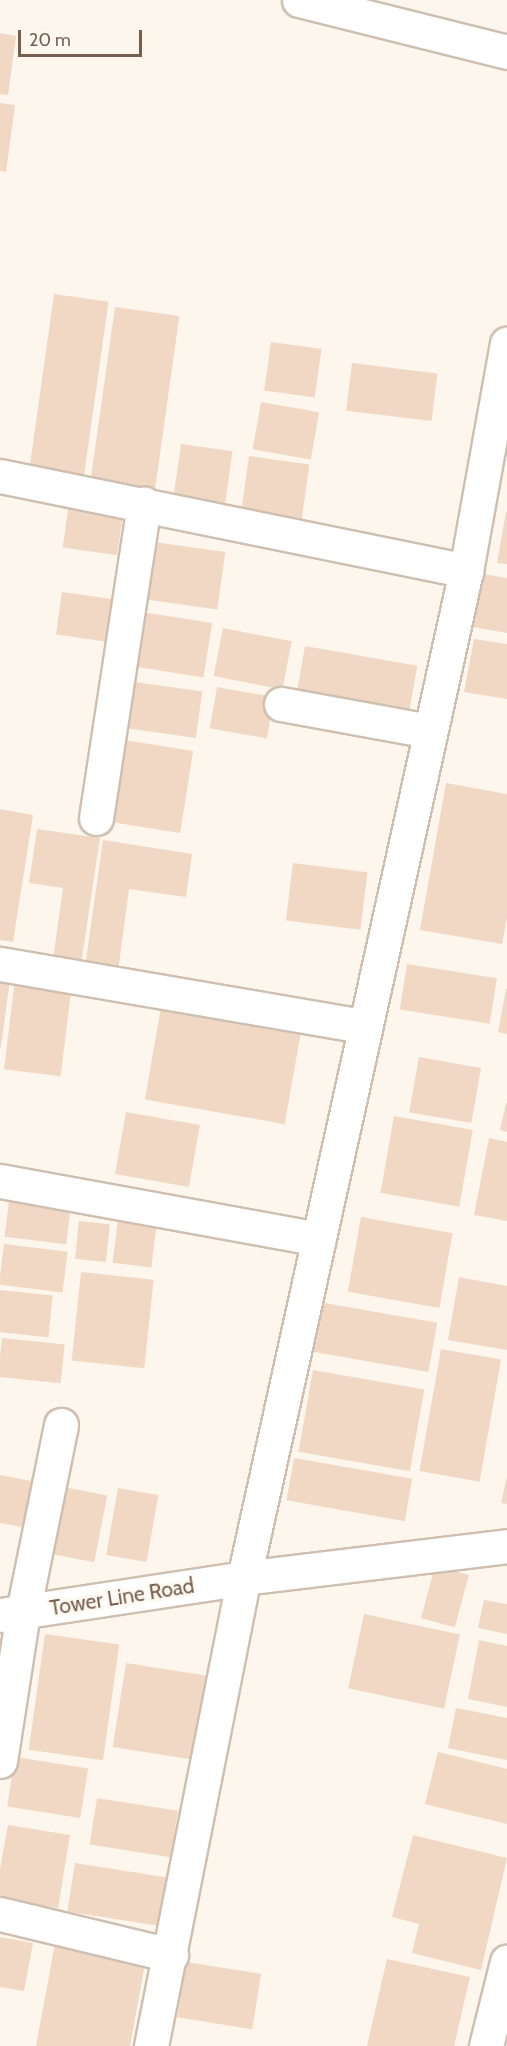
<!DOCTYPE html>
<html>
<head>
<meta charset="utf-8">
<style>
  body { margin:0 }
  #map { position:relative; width:507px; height:2046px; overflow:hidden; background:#fcf6ec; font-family:Cabin,sans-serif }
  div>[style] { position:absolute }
  .building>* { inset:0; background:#f0d8c5; transform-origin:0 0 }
  .roads { filter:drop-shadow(2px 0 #cebfb1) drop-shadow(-2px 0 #cebfb1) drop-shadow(0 2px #cebfb1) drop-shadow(0 -2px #cebfb1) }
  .minor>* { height:33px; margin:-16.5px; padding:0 16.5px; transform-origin:16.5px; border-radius:16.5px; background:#fff }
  span { translate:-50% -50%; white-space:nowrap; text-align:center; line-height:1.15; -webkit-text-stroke:6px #fefaf3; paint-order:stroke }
  .street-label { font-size:21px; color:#775f4f }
  .scale { position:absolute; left:18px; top:30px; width:124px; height:27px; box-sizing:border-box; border:3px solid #775f4f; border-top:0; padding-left:8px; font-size:18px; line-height:21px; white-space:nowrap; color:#775f4f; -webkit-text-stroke:4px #fefaf3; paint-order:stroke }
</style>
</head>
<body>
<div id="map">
  <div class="building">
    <div style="clip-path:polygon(0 33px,16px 36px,8px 95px,0 94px)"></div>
    <div style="clip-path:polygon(0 103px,15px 105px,6px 172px,0 171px)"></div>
    <div style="left:54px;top:294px;width:55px;height:179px;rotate:8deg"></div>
    <div style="left:115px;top:307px;width:65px;height:181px;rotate:8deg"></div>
    <div style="left:271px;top:342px;width:51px;height:49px;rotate:8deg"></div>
    <div style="left:352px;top:363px;width:86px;height:48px;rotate:7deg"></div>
    <div style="left:261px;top:402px;width:59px;height:48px;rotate:10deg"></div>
    <div style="left:181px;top:444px;width:52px;height:57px;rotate:8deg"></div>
    <div style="left:249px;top:456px;width:61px;height:62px;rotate:8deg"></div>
    <div style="left:69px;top:503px;width:55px;height:45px;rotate:8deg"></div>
    <div style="clip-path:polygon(506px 512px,507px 512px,507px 564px,497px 563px)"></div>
    <div style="left:154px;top:542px;width:72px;height:58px;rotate:8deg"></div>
    <div style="clip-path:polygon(483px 574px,507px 578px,507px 633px,473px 627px)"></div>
    <div style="left:62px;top:592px;width:59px;height:43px;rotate:8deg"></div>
    <div style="left:142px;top:612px;width:71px;height:55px;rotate:9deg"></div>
    <div style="left:223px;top:628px;width:70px;height:49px;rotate:11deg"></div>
    <div style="clip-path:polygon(474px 639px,507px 644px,507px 699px,464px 692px)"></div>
    <div style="left:305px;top:646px;width:114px;height:47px;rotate:10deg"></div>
    <div style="left:128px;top:681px;width:75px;height:47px;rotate:8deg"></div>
    <div style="left:217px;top:687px;width:58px;height:42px;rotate:10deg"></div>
    <div style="left:124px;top:740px;width:70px;height:83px;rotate:9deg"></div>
    <div style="clip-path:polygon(446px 783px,507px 794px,507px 918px,502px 944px,420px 930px)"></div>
    <div style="clip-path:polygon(0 809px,33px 815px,13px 942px,0 940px)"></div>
    <div style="clip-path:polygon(37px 829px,100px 838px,81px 964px,53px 960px,63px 888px,29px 883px)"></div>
    <div style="clip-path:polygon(103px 840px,192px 854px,186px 897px,129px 889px,118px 972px,85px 967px)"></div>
    <div style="left:293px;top:863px;width:75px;height:58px;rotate:7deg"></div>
    <div style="left:407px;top:964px;width:91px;height:46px;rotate:9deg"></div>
    <div style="clip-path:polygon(0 978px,10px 979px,1px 1047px,0 1047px)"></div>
    <div style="left:15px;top:980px;width:57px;height:90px;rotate:7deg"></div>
    <div style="clip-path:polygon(506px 989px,507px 989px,507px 1034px,498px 1032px)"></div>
    <div style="left:162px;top:1002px;width:142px;height:99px;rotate:10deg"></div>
    <div style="left:419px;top:1057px;width:63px;height:56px;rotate:10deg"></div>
    <div style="clip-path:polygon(506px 1103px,507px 1103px,507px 1132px,500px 1130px)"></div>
    <div style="left:126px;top:1112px;width:75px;height:63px;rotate:10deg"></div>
    <div style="left:394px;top:1116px;width:80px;height:78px;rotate:10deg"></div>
    <div style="clip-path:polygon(489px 1138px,507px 1142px,507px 1221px,474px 1215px)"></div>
    <div style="left:10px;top:1193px;width:62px;height:44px;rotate:7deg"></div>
    <div style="left:361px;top:1217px;width:93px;height:76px;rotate:10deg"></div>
    <div style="left:118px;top:1219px;width:39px;height:44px;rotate:7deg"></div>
    <div style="left:79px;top:1221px;width:31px;height:38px;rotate:6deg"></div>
    <div style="left:4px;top:1244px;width:64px;height:41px;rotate:7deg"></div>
    <div style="left:81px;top:1272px;width:73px;height:89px;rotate:6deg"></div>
    <div style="clip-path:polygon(459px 1277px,507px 1286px,507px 1350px,448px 1340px)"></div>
    <div style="left:0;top:1290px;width:53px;height:42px;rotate:6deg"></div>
    <div style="left:319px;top:1302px;width:120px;height:50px;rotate:10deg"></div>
    <div style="left:2px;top:1338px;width:63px;height:39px;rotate:6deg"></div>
    <div style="left:441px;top:1349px;width:61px;height:124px;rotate:10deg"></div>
    <div style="left:313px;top:1370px;width:113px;height:83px;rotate:10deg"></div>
    <div style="left:294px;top:1458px;width:120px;height:43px;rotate:10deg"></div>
    <div style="clip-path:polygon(0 1475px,46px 1484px,38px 1530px,0 1523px)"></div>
    <div style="clip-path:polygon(507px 1476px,507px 1504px,501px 1503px)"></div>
    <div style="left:64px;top:1487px;width:44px;height:68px;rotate:11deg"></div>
    <div style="left:118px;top:1488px;width:41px;height:68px;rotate:10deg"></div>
    <div style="left:435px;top:1566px;width:35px;height:54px;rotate:15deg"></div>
    <div style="clip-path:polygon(484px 1600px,507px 1604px,507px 1634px,478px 1628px)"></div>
    <div style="left:364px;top:1614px;width:98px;height:76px;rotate:12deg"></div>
    <div style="left:45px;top:1634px;width:75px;height:117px;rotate:8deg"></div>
    <div style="clip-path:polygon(479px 1640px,507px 1646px,507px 1707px,468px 1699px)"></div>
    <div style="left:126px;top:1663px;width:85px;height:85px;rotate:9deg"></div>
    <div style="clip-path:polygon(456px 1708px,507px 1718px,507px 1760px,448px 1748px)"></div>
    <div style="clip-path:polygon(438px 1752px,507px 1769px,507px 1824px,425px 1804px)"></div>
    <div style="left:15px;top:1757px;width:74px;height:50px;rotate:9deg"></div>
    <div style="left:97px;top:1798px;width:82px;height:47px;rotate:9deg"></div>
    <div style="clip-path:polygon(8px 1825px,70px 1835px,58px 1908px,0 1899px,0 1869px)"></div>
    <div style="clip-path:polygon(413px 1835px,507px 1858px,481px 1970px,412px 1953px,419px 1924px,392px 1917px)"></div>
    <div style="left:75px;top:1863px;width:95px;height:49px;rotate:9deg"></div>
    <div style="clip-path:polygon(0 1937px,33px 1943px,24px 1991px,0 1987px)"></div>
    <div style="clip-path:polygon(56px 1938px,146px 1958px,130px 2046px,36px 2046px)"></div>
    <div style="clip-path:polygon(387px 1959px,470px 1977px,454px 2046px,367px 2046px)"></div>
    <div style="left:186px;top:1962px;width:76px;height:56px;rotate:9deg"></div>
  </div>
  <div class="roads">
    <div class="minor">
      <div style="left:299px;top:0;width:214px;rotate:14deg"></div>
      <div style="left:0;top:476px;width:476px;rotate:11.5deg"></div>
      <div style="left:281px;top:704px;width:151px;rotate:10.3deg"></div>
      <div style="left:96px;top:818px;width:318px;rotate:-81.3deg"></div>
      <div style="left:0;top:964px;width:369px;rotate:9.7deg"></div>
      <div style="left:0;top:1181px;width:324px;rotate:10.3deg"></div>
      <div style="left:0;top:1615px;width:247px;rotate:-8.6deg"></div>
      <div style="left:244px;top:1578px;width:265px;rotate:-6.9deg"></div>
      <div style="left:0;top:1761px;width:151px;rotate:-81.2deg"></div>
      <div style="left:23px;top:1612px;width:191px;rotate:-78.5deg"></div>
      <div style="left:0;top:1914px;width:176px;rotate:13.5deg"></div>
      <div style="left:151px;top:2046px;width:477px;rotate:-78.8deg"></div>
      <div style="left:244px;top:1578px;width:1031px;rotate:-77.57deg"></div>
      <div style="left:466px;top:571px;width:231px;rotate:-79.8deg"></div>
      <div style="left:486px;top:2046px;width:87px;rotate:-76deg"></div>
    </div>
  </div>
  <div class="street-label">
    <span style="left:122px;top:1597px;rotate:-9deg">Tower Line Road</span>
  </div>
  <div class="scale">20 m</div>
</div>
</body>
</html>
